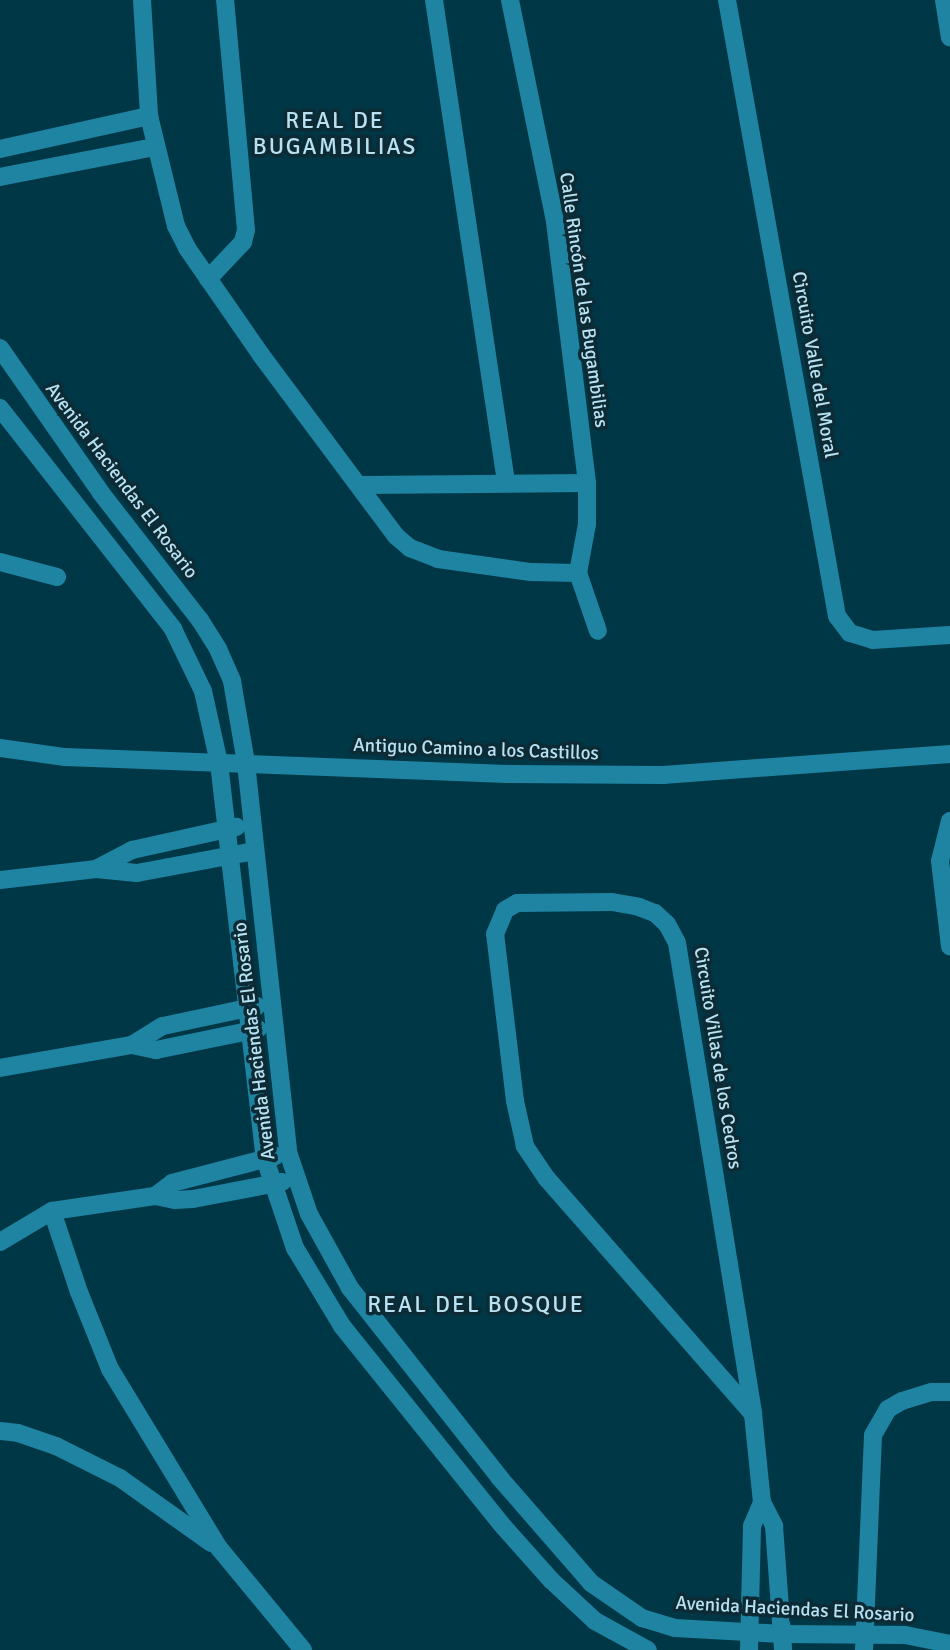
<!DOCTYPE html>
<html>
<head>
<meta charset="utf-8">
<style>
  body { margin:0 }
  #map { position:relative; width:950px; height:1650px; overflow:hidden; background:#003746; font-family:Signika,sans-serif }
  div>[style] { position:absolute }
  .minor>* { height:18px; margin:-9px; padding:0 9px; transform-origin:9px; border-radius:9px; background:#1f84a2 }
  span { translate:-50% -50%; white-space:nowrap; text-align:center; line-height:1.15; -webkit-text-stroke:7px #0d2b35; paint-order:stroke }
  .street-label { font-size:19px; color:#b8e2f2 }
  .quarter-label { font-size:23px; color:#b8e2f2; letter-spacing:2px }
</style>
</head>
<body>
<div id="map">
  <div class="minor">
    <div style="left:142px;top:0;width:116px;rotate:86.5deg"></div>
    <div style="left:149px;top:116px;width:113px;rotate:76.2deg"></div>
    <div style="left:176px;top:226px;width:25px;rotate:63deg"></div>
    <div style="left:187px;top:248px;width:130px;rotate:55.3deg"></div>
    <div style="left:261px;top:355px;width:226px;rotate:53.3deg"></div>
    <div style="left:396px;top:536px;width:18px;rotate:41deg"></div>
    <div style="left:410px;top:548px;width:30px;rotate:21deg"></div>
    <div style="left:438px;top:559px;width:94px;rotate:8deg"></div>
    <div style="left:531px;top:572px;width:47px;rotate:1.2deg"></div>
    <div style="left:434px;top:0;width:488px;rotate:81.5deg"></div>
    <div style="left:510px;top:0;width:227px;rotate:78.5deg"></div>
    <div style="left:555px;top:222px;width:263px;rotate:83deg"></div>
    <div style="left:587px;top:483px;width:41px;rotate:90deg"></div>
    <div style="left:587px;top:524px;width:50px;rotate:100.4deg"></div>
    <div style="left:727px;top:0;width:626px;rotate:79.88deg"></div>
    <div style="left:837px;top:616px;width:21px;rotate:53deg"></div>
    <div style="left:850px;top:633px;width:24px;rotate:17deg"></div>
    <div style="left:873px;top:640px;width:77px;rotate:-3.7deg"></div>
    <div style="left:944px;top:0;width:38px;rotate:81deg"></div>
    <div style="left:0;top:149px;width:153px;rotate:-12.5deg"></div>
    <div style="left:0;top:177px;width:158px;rotate:-11deg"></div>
    <div style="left:208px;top:279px;width:51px;rotate:-46.6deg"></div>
    <div style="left:243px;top:242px;width:12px;rotate:-76deg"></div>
    <div style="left:246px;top:230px;width:231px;rotate:-95.2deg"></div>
    <div style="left:0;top:348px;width:177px;rotate:55.1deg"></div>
    <div style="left:101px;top:493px;width:161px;rotate:52.1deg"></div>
    <div style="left:200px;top:620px;width:34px;rotate:58deg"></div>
    <div style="left:218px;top:649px;width:35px;rotate:66deg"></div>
    <div style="left:232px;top:681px;width:83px;rotate:80.3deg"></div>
    <div style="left:246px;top:763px;width:391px;rotate:83.8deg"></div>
    <div style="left:288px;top:1152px;width:65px;rotate:71.3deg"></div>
    <div style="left:309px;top:1214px;width:85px;rotate:61deg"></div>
    <div style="left:350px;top:1288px;width:241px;rotate:51.7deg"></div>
    <div style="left:499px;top:1477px;width:140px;rotate:49deg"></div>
    <div style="left:591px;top:1583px;width:62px;rotate:34.5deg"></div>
    <div style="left:642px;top:1618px;width:34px;rotate:17deg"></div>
    <div style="left:675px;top:1628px;width:108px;rotate:3.2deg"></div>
    <div style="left:783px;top:1634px;width:122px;rotate:0.5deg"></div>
    <div style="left:905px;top:1635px;width:46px;rotate:11.3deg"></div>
    <div style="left:0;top:408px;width:281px;rotate:51.9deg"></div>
    <div style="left:173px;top:629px;width:69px;rotate:64.2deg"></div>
    <div style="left:203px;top:691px;width:74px;rotate:77.5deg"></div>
    <div style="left:219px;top:763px;width:399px;rotate:83.4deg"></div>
    <div style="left:265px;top:1159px;width:94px;rotate:71.4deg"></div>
    <div style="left:295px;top:1248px;width:91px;rotate:58.9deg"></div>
    <div style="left:342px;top:1326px;width:255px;rotate:51.2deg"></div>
    <div style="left:502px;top:1525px;width:74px;rotate:48.3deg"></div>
    <div style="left:551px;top:1580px;width:60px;rotate:43deg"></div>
    <div style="left:595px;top:1621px;width:60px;rotate:28.7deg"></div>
    <div style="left:359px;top:485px;width:228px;rotate:-0.5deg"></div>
    <div style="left:0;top:562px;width:59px;rotate:14.7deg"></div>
    <div style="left:578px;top:573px;width:61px;rotate:71deg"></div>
    <div style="left:0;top:748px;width:66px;rotate:7.9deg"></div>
    <div style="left:65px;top:757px;width:442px;rotate:2.2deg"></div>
    <div style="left:507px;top:774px;width:156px;rotate:0.4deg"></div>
    <div style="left:663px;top:775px;width:288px;rotate:-4.2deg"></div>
    <div style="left:950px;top:821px;width:41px;rotate:104deg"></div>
    <div style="left:940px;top:861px;width:86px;rotate:83.3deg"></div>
    <div style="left:96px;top:869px;width:41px;rotate:-27.8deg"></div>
    <div style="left:132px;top:850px;width:107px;rotate:-12.5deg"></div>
    <div style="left:0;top:880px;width:97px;rotate:-6.5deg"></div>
    <div style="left:96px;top:869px;width:41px;rotate:5.6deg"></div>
    <div style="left:137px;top:873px;width:119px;rotate:-10.6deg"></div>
    <div style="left:132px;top:1045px;width:36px;rotate:-32deg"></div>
    <div style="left:163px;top:1026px;width:96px;rotate:-12deg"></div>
    <div style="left:0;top:1068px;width:134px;rotate:-9.9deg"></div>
    <div style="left:132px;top:1045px;width:25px;rotate:12deg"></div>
    <div style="left:156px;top:1050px;width:104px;rotate:-11.6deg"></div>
    <div style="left:155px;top:1196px;width:21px;rotate:-37deg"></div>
    <div style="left:172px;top:1183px;width:107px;rotate:-14.6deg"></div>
    <div style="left:52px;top:1211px;width:85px;rotate:71.6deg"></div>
    <div style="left:79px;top:1292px;width:83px;rotate:68.1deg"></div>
    <div style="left:110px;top:1369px;width:210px;rotate:58.7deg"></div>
    <div style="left:219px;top:1548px;width:132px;rotate:50.5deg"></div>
    <div style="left:0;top:1242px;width:61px;rotate:-30.8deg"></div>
    <div style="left:52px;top:1211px;width:104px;rotate:-8.3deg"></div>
    <div style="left:155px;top:1196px;width:20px;rotate:11deg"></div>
    <div style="left:175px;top:1200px;width:18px;rotate:-3deg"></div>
    <div style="left:193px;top:1199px;width:91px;rotate:-10.8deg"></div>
    <div style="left:753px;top:1414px;width:313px;rotate:-131.2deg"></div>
    <div style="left:547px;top:1179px;width:40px;rotate:-124deg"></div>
    <div style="left:525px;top:1146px;width:46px;rotate:-102.5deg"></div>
    <div style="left:515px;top:1101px;width:168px;rotate:-96.8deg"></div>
    <div style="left:495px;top:934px;width:26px;rotate:-67deg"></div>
    <div style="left:505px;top:910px;width:14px;rotate:-30deg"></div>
    <div style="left:517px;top:903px;width:95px;rotate:-0.6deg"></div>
    <div style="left:612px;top:902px;width:27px;rotate:10deg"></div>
    <div style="left:639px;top:907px;width:17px;rotate:21deg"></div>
    <div style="left:655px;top:913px;width:16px;rotate:43deg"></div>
    <div style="left:667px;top:924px;width:21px;rotate:62deg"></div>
    <div style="left:677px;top:943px;width:477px;rotate:80.8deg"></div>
    <div style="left:753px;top:1414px;width:88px;rotate:84.2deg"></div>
    <div style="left:762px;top:1502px;width:27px;rotate:63deg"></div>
    <div style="left:774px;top:1526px;width:124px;rotate:85.8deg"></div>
    <div style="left:0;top:1431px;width:18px;rotate:6deg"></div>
    <div style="left:18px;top:1433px;width:40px;rotate:18.9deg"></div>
    <div style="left:56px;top:1446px;width:72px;rotate:26.6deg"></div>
    <div style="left:120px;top:1478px;width:112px;rotate:35.5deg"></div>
    <div style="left:749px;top:1650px;width:124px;rotate:-88.6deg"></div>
    <div style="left:752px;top:1526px;width:26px;rotate:-67deg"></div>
    <div style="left:864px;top:1650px;width:215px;rotate:-87.6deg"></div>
    <div style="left:873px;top:1435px;width:30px;rotate:-60deg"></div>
    <div style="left:888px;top:1409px;width:16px;rotate:-30deg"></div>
    <div style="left:902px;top:1401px;width:31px;rotate:-17deg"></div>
    <div style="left:932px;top:1392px;width:18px"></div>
  </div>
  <div class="street-label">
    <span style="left:583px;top:300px;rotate:82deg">Calle Rincón de las Bugambilias</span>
    <span style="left:814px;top:365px;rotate:80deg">Circuito Valle del Moral</span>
    <span style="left:121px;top:481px;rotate:53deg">Avenida Haciendas El Rosario</span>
    <span style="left:476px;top:750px;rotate:2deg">Antiguo Camino a los Castillos</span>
    <span style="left:255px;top:1041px;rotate:-97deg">Avenida Haciendas El Rosario</span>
    <span style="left:717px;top:1058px;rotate:81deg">Circuito Villas de los Cedros</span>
    <span style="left:795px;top:1610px;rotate:3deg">Avenida Haciendas El Rosario</span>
  </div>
  <div class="quarter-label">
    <span style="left:335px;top:134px">REAL DE<br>BUGAMBILIAS</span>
    <span style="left:476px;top:1305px">REAL DEL BOSQUE</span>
  </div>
</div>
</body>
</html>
